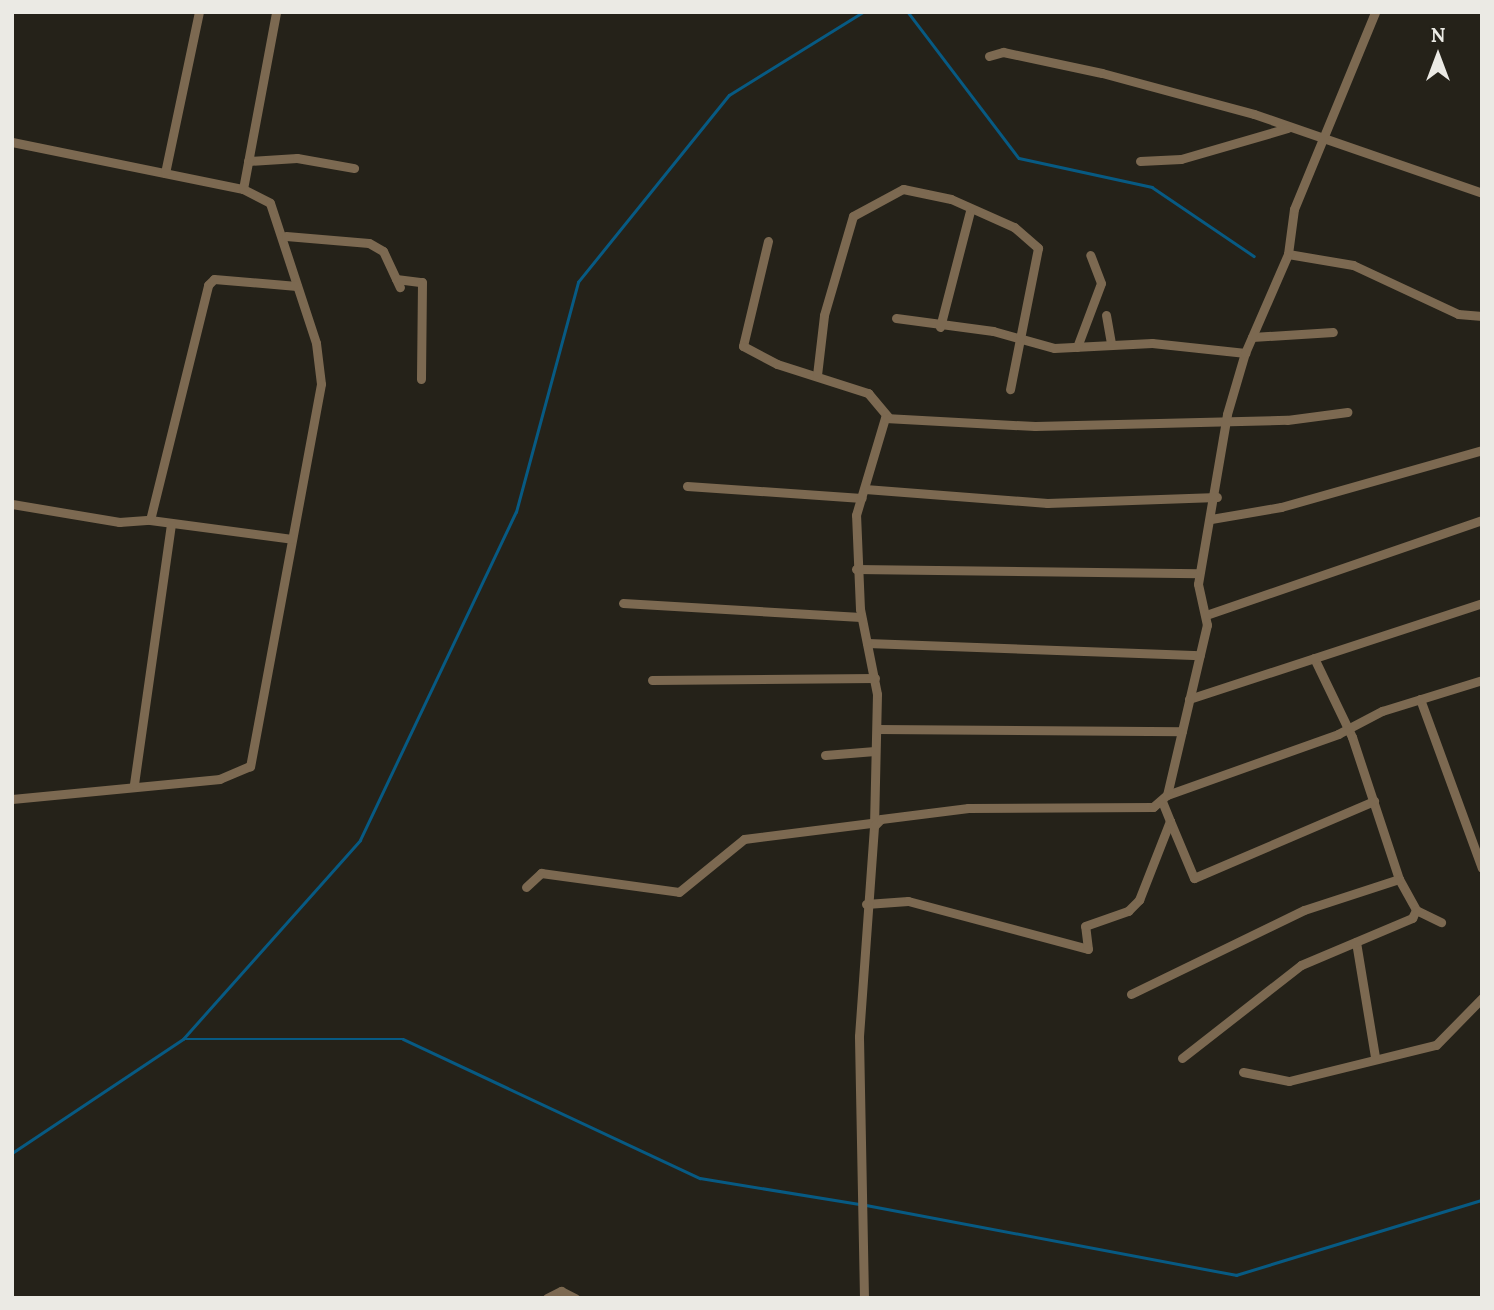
<!DOCTYPE html>
<html>
<head>
<meta charset="utf-8">
<style>
  body { margin:0 }
  #map { position:relative; width:1494px; height:1310px; overflow:hidden; background:#252219; font-family:Lora,serif }
  div>[style] { position:absolute }
  .stream>* { height:2.5px; margin:-1.25px; padding:0 1.25px; transform-origin:1.25px; border-radius:1.25px; background:#075a83 }
  .minor>* { height:9px; margin:-4.5px; padding:0 4.5px; transform-origin:4.5px; border-radius:4.5px; background:#7c6951 }
  span { translate:-50% -50%; white-space:nowrap; text-align:center; line-height:1.15; -webkit-text-stroke:6px #252219; paint-order:stroke }
  .frame { position:absolute; inset:0; border:14px solid #ebeae4; pointer-events:none }
  .north { position:absolute; left:1403px; top:21px; width:70px; height:70px; -webkit-text-stroke:5px #252219; paint-order:stroke; rotate:0deg; font-size:19px; font-weight:700; line-height:28px; text-align:center; color:#ebeae4 }
  .north::after { content:''; display:block; margin:auto; width:24px; height:32px; background:#ebeae4; clip-path:polygon(50% 0,100% 100%,50% 72%,0 100%) }
</style>
</head>
<body>
<div id="map">
  <div class="stream">
    <div style="left:908px;top:12px;width:183px;rotate:52.8deg"></div>
    <div style="left:1019px;top:158px;width:136px;rotate:12.3deg"></div>
    <div style="left:1152px;top:187px;width:123px;rotate:34.1deg"></div>
    <div style="left:185px;top:1039px;width:218px"></div>
    <div style="left:403px;top:1039px;width:328px;rotate:25.1deg"></div>
    <div style="left:700px;top:1178px;width:161px;rotate:9.3deg"></div>
    <div style="left:12px;top:1153px;width:206px;rotate:-33.7deg"></div>
    <div style="left:183px;top:1039px;width:266px;rotate:-48.3deg"></div>
    <div style="left:360px;top:840px;width:363px;rotate:-64.6deg"></div>
    <div style="left:516px;top:512px;width:238px;rotate:-74.9deg"></div>
    <div style="left:578px;top:282px;width:240px;rotate:-51.1deg"></div>
    <div style="left:729px;top:95px;width:158px;rotate:-31.8deg"></div>
    <div style="left:866px;top:1205px;width:377px;rotate:10.7deg"></div>
    <div style="left:1236px;top:1275px;width:257px;rotate:-17deg"></div>
  </div>
  <div class="minor">
    <div style="left:989px;top:56px;width:15px;rotate:-16deg"></div>
    <div style="left:1003px;top:52px;width:101px;rotate:12deg"></div>
    <div style="left:1102px;top:73px;width:157px;rotate:15.1deg"></div>
    <div style="left:1254px;top:114px;width:241px;rotate:19.1deg"></div>
    <div style="left:12px;top:142px;width:236px;rotate:11.5deg"></div>
    <div style="left:243px;top:189px;width:30px;rotate:27deg"></div>
    <div style="left:270px;top:203px;width:147px;rotate:71.8deg"></div>
    <div style="left:316px;top:343px;width:41px;rotate:83deg"></div>
    <div style="left:321px;top:384px;width:389px;rotate:100.5deg"></div>
    <div style="left:250px;top:766px;width:33px;rotate:157deg"></div>
    <div style="left:220px;top:779px;width:209px;rotate:174.5deg"></div>
    <div style="left:248px;top:161px;width:49px;rotate:-3.5deg"></div>
    <div style="left:297px;top:158px;width:58px;rotate:10deg"></div>
    <div style="left:1140px;top:161px;width:41px;rotate:-2.8deg"></div>
    <div style="left:1181px;top:159px;width:111px;rotate:-16.2deg"></div>
    <div style="left:165px;top:173px;width:165px;rotate:-78.1deg"></div>
    <div style="left:243px;top:189px;width:180px;rotate:-79.4deg"></div>
    <div style="left:286px;top:236px;width:83px;rotate:4.8deg"></div>
    <div style="left:369px;top:243px;width:16px;rotate:30deg"></div>
    <div style="left:383px;top:251px;width:40px;rotate:65deg"></div>
    <div style="left:768px;top:241px;width:108px;rotate:103.4deg"></div>
    <div style="left:743px;top:346px;width:38px;rotate:28deg"></div>
    <div style="left:777px;top:364px;width:96px;rotate:17.7deg"></div>
    <div style="left:868px;top:393px;width:31px;rotate:50deg"></div>
    <div style="left:1288px;top:254px;width:66px;rotate:9.6deg"></div>
    <div style="left:1353px;top:265px;width:116px;rotate:25deg"></div>
    <div style="left:1458px;top:314px;width:24px;rotate:5deg"></div>
    <div style="left:396px;top:279px;width:26px;rotate:7deg"></div>
    <div style="left:422px;top:282px;width:97px;rotate:90.6deg"></div>
    <div style="left:1106px;top:315px;width:28px;rotate:80deg"></div>
    <div style="left:896px;top:318px;width:98px;rotate:7.6deg"></div>
    <div style="left:993px;top:331px;width:63px;rotate:15.6deg"></div>
    <div style="left:1054px;top:348px;width:98px;rotate:-2.9deg"></div>
    <div style="left:1152px;top:343px;width:94px;rotate:6.1deg"></div>
    <div style="left:940px;top:327px;width:120px;rotate:-75.5deg"></div>
    <div style="left:1252px;top:337px;width:81px;rotate:-3.5deg"></div>
    <div style="left:1077px;top:347px;width:68px;rotate:-69.4deg"></div>
    <div style="left:1101px;top:283px;width:30px;rotate:-111deg"></div>
    <div style="left:817px;top:375px;width:60px;rotate:-83.3deg"></div>
    <div style="left:824px;top:315px;width:103px;rotate:-73.7deg"></div>
    <div style="left:853px;top:216px;width:57px;rotate:-28.4deg"></div>
    <div style="left:903px;top:189px;width:49px;rotate:11.8deg"></div>
    <div style="left:951px;top:199px;width:69px;rotate:24deg"></div>
    <div style="left:1014px;top:227px;width:32px;rotate:41deg"></div>
    <div style="left:1038px;top:248px;width:144px;rotate:101.2deg"></div>
    <div style="left:687px;top:486px;width:175px;rotate:3.9deg"></div>
    <div style="left:865px;top:489px;width:183px;rotate:4.4deg"></div>
    <div style="left:1047px;top:503px;width:170px;rotate:-2deg"></div>
    <div style="left:12px;top:504px;width:109px;rotate:9.5deg"></div>
    <div style="left:119px;top:522px;width:31px;rotate:-4deg"></div>
    <div style="left:150px;top:520px;width:143px;rotate:7.6deg"></div>
    <div style="left:1211px;top:519px;width:71px;rotate:-9.7deg"></div>
    <div style="left:1281px;top:507px;width:209px;rotate:-15.8deg"></div>
    <div style="left:150px;top:520px;width:242px;rotate:-76.1deg"></div>
    <div style="left:208px;top:285px;width:8px;rotate:-45deg"></div>
    <div style="left:214px;top:279px;width:83px;rotate:4.8deg"></div>
    <div style="left:856px;top:569px;width:343px;rotate:0.7deg"></div>
    <div style="left:623px;top:603px;width:238px;rotate:3.4deg"></div>
    <div style="left:1206px;top:615px;width:292px;rotate:-19deg"></div>
    <div style="left:867px;top:643px;width:333px;rotate:2.1deg"></div>
    <div style="left:1314px;top:658px;width:88px;rotate:64.3deg"></div>
    <div style="left:1352px;top:737px;width:150px;rotate:71.7deg"></div>
    <div style="left:1399px;top:879px;width:35px;rotate:61deg"></div>
    <div style="left:1416px;top:910px;width:28px;rotate:26deg"></div>
    <div style="left:652px;top:680px;width:223px;rotate:-0.5deg"></div>
    <div style="left:1189px;top:699px;width:308px;rotate:-18.1deg"></div>
    <div style="left:1420px;top:699px;width:180px;rotate:69.9deg"></div>
    <div style="left:877px;top:729px;width:305px;rotate:0.4deg"></div>
    <div style="left:825px;top:755px;width:50px;rotate:-4.6deg"></div>
    <div style="left:134px;top:784px;width:263px;rotate:-81.9deg"></div>
    <div style="left:1167px;top:795px;width:182px;rotate:-19.6deg"></div>
    <div style="left:1338px;top:734px;width:50px;rotate:-27.6deg"></div>
    <div style="left:1382px;top:711px;width:105px;rotate:-17.2deg"></div>
    <div style="left:1170px;top:821px;width:62px;rotate:67.2deg"></div>
    <div style="left:1194px;top:878px;width:196px;rotate:-23.2deg"></div>
    <div style="left:874px;top:826px;width:132px;rotate:-88.7deg"></div>
    <div style="left:877px;top:694px;width:87px;rotate:-101.3deg"></div>
    <div style="left:860px;top:609px;width:94px;rotate:-92.4deg"></div>
    <div style="left:856px;top:515px;width:101px;rotate:-73.4deg"></div>
    <div style="left:885px;top:418px;width:150px;rotate:3.1deg"></div>
    <div style="left:1035px;top:426px;width:252px;rotate:-1.4deg"></div>
    <div style="left:1287px;top:420px;width:61px;rotate:-7.6deg"></div>
    <div style="left:526px;top:887px;width:21px;rotate:-43deg"></div>
    <div style="left:541px;top:873px;width:139px;rotate:7.8deg"></div>
    <div style="left:679px;top:892px;width:84px;rotate:-39.2deg"></div>
    <div style="left:744px;top:839px;width:128px;rotate:-7.2deg"></div>
    <div style="left:866px;top:904px;width:42px;rotate:-4.1deg"></div>
    <div style="left:908px;top:901px;width:186px;rotate:14.9deg"></div>
    <div style="left:1088px;top:949px;width:23px;rotate:-97deg"></div>
    <div style="left:1085px;top:926px;width:46px;rotate:-19.2deg"></div>
    <div style="left:1128px;top:911px;width:16px;rotate:-45deg"></div>
    <div style="left:1139px;top:900px;width:85px;rotate:-68.6deg"></div>
    <div style="left:1170px;top:821px;width:22px;rotate:-112deg"></div>
    <div style="left:1356px;top:942px;width:117px;rotate:80.6deg"></div>
    <div style="left:1131px;top:994px;width:192px;rotate:-25.9deg"></div>
    <div style="left:1304px;top:910px;width:100px;rotate:-18.1deg"></div>
    <div style="left:1182px;top:1058px;width:151px;rotate:-38deg"></div>
    <div style="left:1301px;top:965px;width:121px;rotate:-22.9deg"></div>
    <div style="left:1412px;top:918px;width:9px;rotate:-63deg"></div>
    <div style="left:1243px;top:1072px;width:47px;rotate:11.1deg"></div>
    <div style="left:1289px;top:1081px;width:151px;rotate:-13.8deg"></div>
    <div style="left:1436px;top:1045px;width:66px;rotate:-45.6deg"></div>
    <div style="left:547px;top:1298px;width:16px;rotate:-27deg"></div>
    <div style="left:561px;top:1291px;width:16px;rotate:27deg"></div>
    <div style="left:864px;top:1298px;width:262px;rotate:-91.1deg"></div>
    <div style="left:859px;top:1036px;width:211px;rotate:-85.9deg"></div>
    <div style="left:874px;top:826px;width:10px;rotate:-45deg"></div>
    <div style="left:881px;top:819px;width:88px;rotate:-7.2deg"></div>
    <div style="left:968px;top:808px;width:185px;rotate:-0.3deg"></div>
    <div style="left:1153px;top:807px;width:18px;rotate:-41deg"></div>
    <div style="left:1167px;top:795px;width:175px;rotate:-76.8deg"></div>
    <div style="left:1207px;top:625px;width:42px;rotate:-102.4deg"></div>
    <div style="left:1198px;top:584px;width:172px;rotate:-80.3deg"></div>
    <div style="left:1227px;top:414px;width:64px;rotate:-73.6deg"></div>
    <div style="left:1245px;top:353px;width:108px;rotate:-66.5deg"></div>
    <div style="left:1288px;top:254px;width:45px;rotate:-82.4deg"></div>
    <div style="left:1294px;top:209px;width:213px;rotate:-67.6deg"></div>
  </div>
  <div class="frame"></div>
  <div class="north">N</div>
</div>
</body>
</html>
